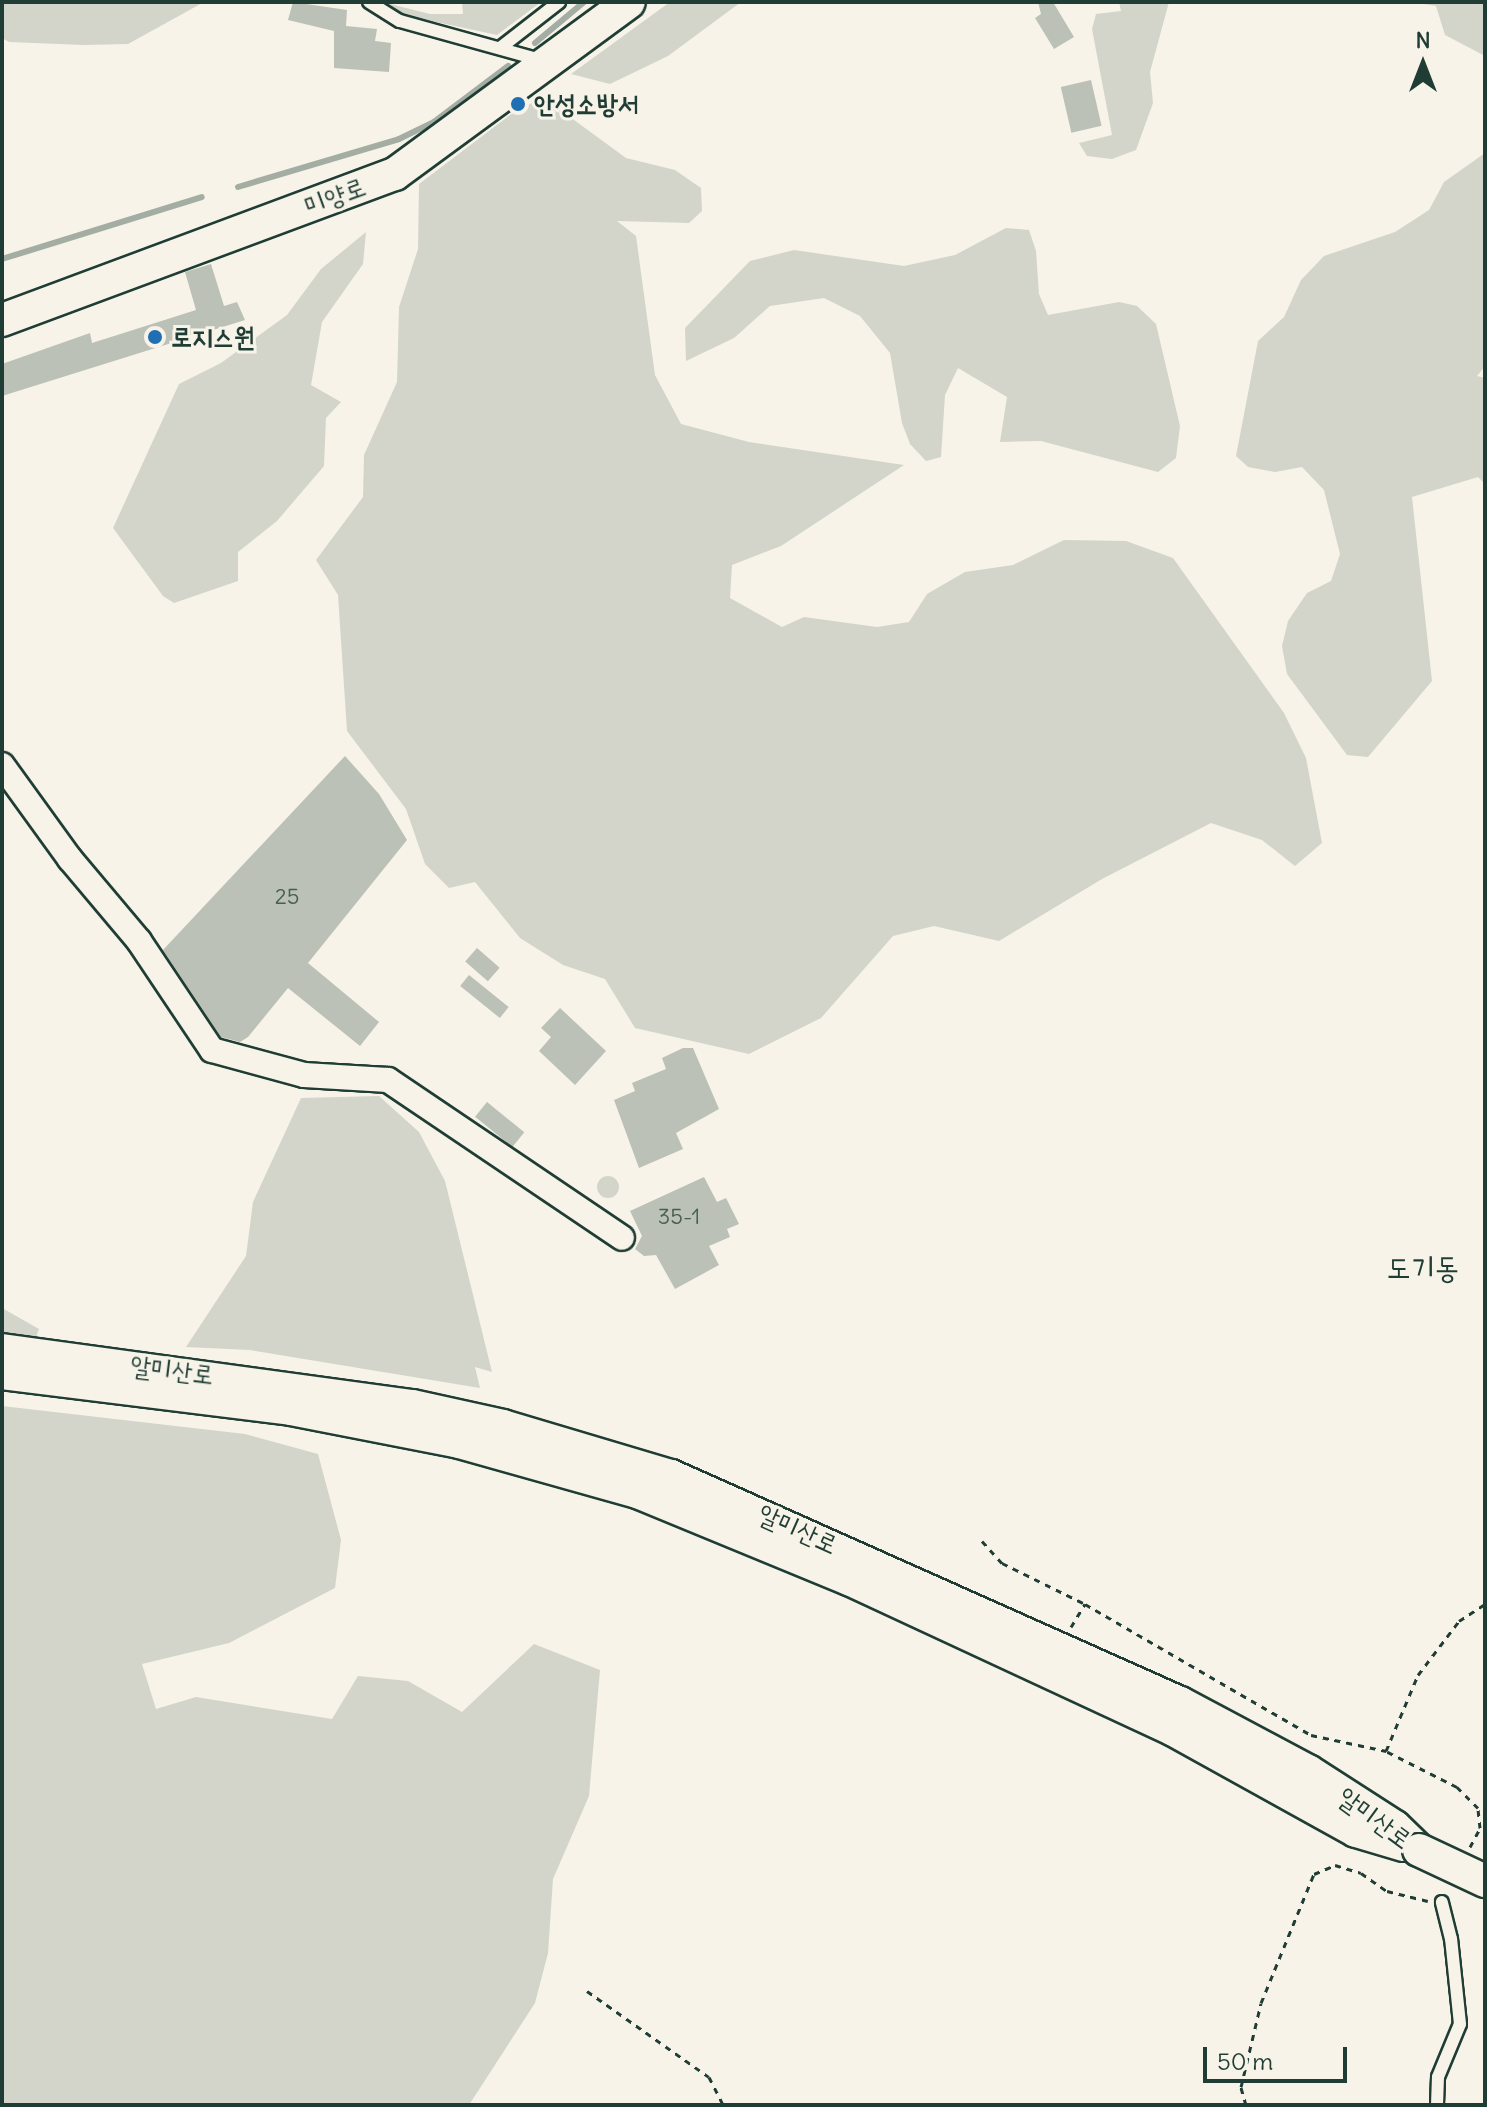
<!DOCTYPE html>
<html>
<head>
<meta charset="utf-8">
<style>
  body { margin:0 }
  #map { position:relative; width:1487px; height:2107px; overflow:hidden; background:#f7f3e8; font-family:Delius,"Poor Story",sans-serif }
  div>[style] { position:absolute }
  .green>* { inset:0; background:#d3d5ca }
  .round { border-radius:50% }
  .stream>* { height:6px; margin:-3px; padding:0 3px; transform-origin:3px; border-radius:3px; background:#a4ada3 }
  .building>* { inset:0; background:#bbc1b6; transform-origin:0 0 }
  .path>* { height:3px; margin-top:-1.5px; transform-origin:0; background:repeating-linear-gradient(90deg,#1f3d34 0 6px,transparent 0 12px) }
  .roads { filter:drop-shadow(2px 0 #1f3d34) drop-shadow(-2px 0 #1f3d34) drop-shadow(0 2px #1f3d34) drop-shadow(0 -2px #1f3d34) }
  .lane>* { height:12px; margin:-6px; padding:0 6px; transform-origin:6px; border-radius:6px; background:#f7f3e8 }
  .street>* { height:24px; margin:-12px; padding:0 12px; transform-origin:12px; border-radius:12px; background:#f7f3e8 }
  .secondary>* { height:32px; margin:-16px; padding:0 16px; transform-origin:16px; border-radius:16px; background:#f7f3e8 }
  .bridges { filter:drop-shadow(2px 0 #1f3d34) drop-shadow(-2px 0 #1f3d34) drop-shadow(0 2px #1f3d34) drop-shadow(0 -2px #1f3d34) }
  .secondary-bridge>* { height:32px; margin:-16px; padding:0 16px; transform-origin:16px; border-radius:16px; background:#f7f3e8 }
  .dots>* { width:22px; height:22px; translate:-50% -50%; box-sizing:border-box; border:4px solid #f7f3e8; border-radius:50% }
  span { translate:-50% -50%; white-space:nowrap; text-align:center; line-height:1.15; -webkit-text-stroke:6px #f7f3e8; paint-order:stroke }
  .number-label { font-size:22px; color:#465e54 }
  .number-label span { -webkit-text-stroke-width:0 }
  .poi-label { font-size:26px; color:#1f3d34; font-weight:700 }
  .left { translate:0 -50%; text-align:left }
  .street-label { font-size:26px; color:#1f3d34 }
  .quarter-label { font-size:30px; color:#1f3d34 }
  .frame { position:absolute; inset:0; border:4px solid #1f3d34; pointer-events:none }
  .north { position:absolute; left:1383px; top:24px; width:80px; height:80px; -webkit-text-stroke:6px #f7f3e8; paint-order:stroke; rotate:0deg; font-size:22px; font-weight:700; line-height:32px; text-align:center; color:#1f3d34 }
  .north::after { content:''; display:block; margin:auto; width:28px; height:36px; background:#1f3d34; clip-path:polygon(50% 0,100% 100%,50% 72%,0 100%) }
  .scale { position:absolute; left:1203px; top:2047px; width:144px; height:36px; box-sizing:border-box; border:4px solid #1f3d34; border-top:0; padding-left:10px; font-size:24px; line-height:28px; white-space:nowrap; color:#1f3d34; -webkit-text-stroke:6px #f7f3e8; paint-order:stroke }
</style>
</head>
<body>
<div id="map">
  <div class="green">
    <div style="clip-path:polygon(2px 2px,204px 2px,128px 44px,84px 45px,9px 42px,2px 38px)"></div>
    <div style="clip-path:polygon(382px 2px,430px 14px,463px 14px,462px 2px,541px 2px,497px 35px,408px 16px)"></div>
    <div style="clip-path:polygon(670px 2px,741px 2px,668px 56px,610px 84px,571px 74px)"></div>
    <div style="clip-path:polygon(1119px 2px,1169px 2px,1150px 72px,1153px 103px,1136px 150px,1112px 159px,1087px 156px,1079px 143px,1112px 135px,1092px 29px,1096px 14px,1121px 11px)"></div>
    <div style="clip-path:polygon(1411px 2px,1485px 2px,1485px 56px,1445px 35px,1436px 6px)"></div>
    <div style="clip-path:polygon(544px 98px,626px 158px,675px 170px,701px 188px,702px 211px,689px 223px,617px 221px,636px 236px,655px 375px,681px 424px,749px 442px,904px 465px,781px 546px,732px 565px,730px 598px,782px 627px,804px 617px,877px 627px,909px 622px,927px 594px,965px 572px,1013px 565px,1064px 540px,1126px 541px,1173px 558px,1284px 713px,1306px 758px,1322px 843px,1295px 866px,1262px 840px,1211px 823px,1102px 879px,999px 941px,934px 926px,893px 936px,821px 1018px,749px 1054px,635px 1028px,605px 979px,563px 965px,520px 938px,475px 882px,449px 888px,425px 864px,406px 809px,347px 731px,338px 595px,316px 560px,363px 497px,364px 455px,397px 382px,399px 307px,418px 249px,419px 184px,518px 109px)"></div>
    <div style="clip-path:polygon(1485px 153px,1485px 366px,1477px 376px,1485px 378px,1485px 484px,1478px 477px,1412px 497px,1432px 681px,1368px 757px,1347px 755px,1287px 674px,1282px 646px,1288px 621px,1307px 593px,1331px 581px,1340px 554px,1324px 490px,1302px 467px,1275px 472px,1248px 467px,1236px 456px,1258px 341px,1284px 317px,1301px 280px,1324px 256px,1395px 232px,1429px 210px,1444px 182px)"></div>
    <div style="clip-path:polygon(1006px 228px,1029px 230px,1036px 251px,1039px 294px,1048px 315px,1119px 302px,1137px 306px,1156px 324px,1180px 426px,1176px 458px,1158px 472px,1041px 441px,1000px 442px,1007px 397px,958px 368px,945px 395px,941px 457px,926px 461px,910px 444px,902px 423px,890px 353px,860px 316px,824px 298px,770px 306px,734px 338px,686px 361px,685px 328px,750px 261px,794px 250px,904px 266px,955px 255px)"></div>
    <div style="clip-path:polygon(366px 232px,363px 264px,322px 322px,311px 385px,341px 402px,326px 418px,324px 466px,277px 521px,238px 552px,238px 581px,174px 603px,163px 596px,113px 528px,179px 384px,221px 363px,287px 315px,321px 269px)"></div>
    <div style="clip-path:polygon(379px 1096px,419px 1132px,445px 1181px,492px 1372px,475px 1367px,480px 1388px,250px 1350px,186px 1347px,246px 1256px,253px 1202px,301px 1098px)"></div>
    <div class="round" style="left:597px;top:1176px;width:22px;height:22px"></div>
    <div style="clip-path:polygon(2px 1308px,39px 1329px,34px 1343px,2px 1338px)"></div>
    <div style="clip-path:polygon(2px 1406px,245px 1434px,318px 1454px,341px 1540px,335px 1588px,229px 1643px,142px 1664px,156px 1709px,196px 1697px,332px 1719px,358px 1676px,408px 1681px,462px 1712px,534px 1644px,600px 1670px,589px 1796px,553px 1879px,548px 1953px,535px 2003px,469px 2105px,2px 2105px)"></div>
  </div>
  <div class="stream">
    <div style="left:535px;top:43px;width:64px;rotate:-39.9deg"></div>
    <div style="left:238px;top:187px;width:168px;rotate:-16.6deg"></div>
    <div style="left:399px;top:139px;width:39px;rotate:-26deg"></div>
    <div style="left:434px;top:122px;width:93px;rotate:-37.1deg"></div>
    <div style="left:2px;top:259px;width:209px;rotate:-17.2deg"></div>
  </div>
  <div class="building">
    <div style="clip-path:polygon(293px 2px,347px 10px,346px 26px,377px 29px,375px 41px,391px 43px,389px 72px,334px 68px,334px 31px,288px 20px)"></div>
    <div style="clip-path:polygon(1038px 2px,1053px 2px,1074px 37px,1054px 49px,1035px 18px,1041px 14px)"></div>
    <div style="left:1091px;top:80px;width:47px;height:31px;rotate:77deg"></div>
    <div style="clip-path:polygon(211px 264px,224px 306px,237px 302px,245px 320px,2px 396px,2px 364px,90px 333px,92px 343px,196px 310px,185px 272px)"></div>
    <div style="clip-path:polygon(345px 756px,379px 794px,407px 840px,308px 963px,379px 1022px,360px 1046px,288px 988px,248px 1037px,240px 1042px,221px 1037px,163px 950px)"></div>
    <div style="left:477px;top:948px;width:30px;height:18px;rotate:41deg"></div>
    <div style="left:469px;top:975px;width:51px;height:14px;rotate:39deg"></div>
    <div style="clip-path:polygon(560px 1008px,606px 1051px,575px 1085px,539px 1051px,551px 1037px,541px 1028px)"></div>
    <div style="clip-path:polygon(683px 1048px,693px 1048px,719px 1109px,676px 1133px,683px 1149px,639px 1168px,614px 1100px,635px 1091px,632px 1083px,666px 1069px,662px 1058px)"></div>
    <div style="left:487px;top:1102px;width:48px;height:19px;rotate:39deg"></div>
    <div style="clip-path:polygon(704px 1177px,717px 1202px,726px 1198px,739px 1224px,727px 1229px,730px 1237px,709px 1246px,719px 1265px,675px 1289px,656px 1255px,644px 1256px,635px 1249px,642px 1236px,630px 1211px)"></div>
  </div>
  <div class="path">
    <div style="left:982px;top:1541px;width:30px;rotate:48deg"></div>
    <div style="left:1002px;top:1563px;width:93px;rotate:26.3deg"></div>
    <div style="left:1085px;top:1604px;width:261px;rotate:30.1deg"></div>
    <div style="left:1311px;top:1735px;width:77px;rotate:12deg"></div>
    <div style="left:1071px;top:1627px;width:27px;rotate:-59deg"></div>
    <div style="left:1470px;top:1847px;width:21px;rotate:-62deg"></div>
    <div style="left:1480px;top:1828px;width:20px;rotate:-96deg"></div>
    <div style="left:1478px;top:1808px;width:30px;rotate:-135deg"></div>
    <div style="left:1457px;top:1787px;width:80px;rotate:-153.1deg"></div>
    <div style="left:1386px;top:1751px;width:82px;rotate:-67.2deg"></div>
    <div style="left:1418px;top:1675px;width:68px;rotate:-52.8deg"></div>
    <div style="left:1459px;top:1621px;width:31px;rotate:-33deg"></div>
    <div style="left:587px;top:1991px;width:149px;rotate:35.2deg"></div>
    <div style="left:709px;top:2077px;width:31px;rotate:63deg"></div>
    <div style="left:1246px;top:2105px;width:19px;rotate:-106deg"></div>
    <div style="left:1241px;top:2087px;width:86px;rotate:-76.6deg"></div>
    <div style="left:1261px;top:2003px;width:139px;rotate:-67.7deg"></div>
    <div style="left:1314px;top:1874px;width:23px;rotate:-23deg"></div>
    <div style="left:1335px;top:1865px;width:27px;rotate:17deg"></div>
    <div style="left:1361px;top:1873px;width:32px;rotate:35deg"></div>
    <div style="left:1387px;top:1891px;width:42px;rotate:13.7deg"></div>
  </div>
  <div class="roads">
    <div class="lane">
      <div style="left:369px;top:2px;width:36px;rotate:32deg"></div>
      <div style="left:400px;top:21px;width:146px;rotate:15.5deg"></div>
      <div style="left:500px;top:48px;width:75px;rotate:-37.9deg"></div>
      <div style="left:1437px;top:2105px;width:28px;rotate:-88deg"></div>
      <div style="left:1438px;top:2077px;width:57px;rotate:-67.5deg"></div>
      <div style="left:1460px;top:2024px;width:85px;rotate:-96deg"></div>
      <div style="left:1451px;top:1939px;width:38px;rotate:-104deg"></div>
    </div>
    <div class="street">
      <div style="left:2px;top:765px;width:116px;rotate:54.1deg"></div>
      <div style="left:70px;top:859px;width:107px;rotate:49.9deg"></div>
      <div style="left:139px;top:941px;width:131px;rotate:56.2deg"></div>
      <div style="left:212px;top:1050px;width:95px;rotate:15.2deg"></div>
      <div style="left:304px;top:1075px;width:84px;rotate:3.4deg"></div>
      <div style="left:388px;top:1080px;width:282px;rotate:34deg"></div>
    </div>
    <div class="secondary">
      <div style="left:2px;top:320px;width:419px;rotate:-20.4deg"></div>
      <div style="left:395px;top:174px;width:290px;rotate:-36.3deg"></div>
      <div style="left:2px;top:1350px;width:414px;rotate:7.8deg"></div>
      <div style="left:412px;top:1406px;width:93px;rotate:12.4deg"></div>
      <div style="left:503px;top:1426px;width:175px;rotate:16.6deg"></div>
      <div style="left:671px;top:1476px;width:557px;rotate:24.04deg"></div>
      <div style="left:1180px;top:1703px;width:145px;rotate:28deg"></div>
      <div style="left:1308px;top:1771px;width:103px;rotate:32.8deg"></div>
      <div style="left:1395px;top:1827px;width:33px;rotate:44deg"></div>
      <div style="left:2px;top:1373px;width:291px;rotate:7.1deg"></div>
      <div style="left:291px;top:1409px;width:171px;rotate:11.1deg"></div>
      <div style="left:459px;top:1442px;width:188px;rotate:15.7deg"></div>
      <div style="left:640px;top:1493px;width:226px;rotate:22.4deg"></div>
      <div style="left:849px;top:1579px;width:356px;rotate:24.9deg"></div>
      <div style="left:1172px;top:1729px;width:210px;rotate:29deg"></div>
      <div style="left:1356px;top:1831px;width:50px;rotate:16.3deg"></div>
    </div>
  </div>
  <div class="bridges">
    <div class="secondary-bridge">
      <div style="left:1419px;top:1850px;width:73px;rotate:25.2deg"></div>
    </div>
  </div>
  <div class="dots">
    <div style="left:518px;top:104px;background:#1f6fb2"></div>
    <div style="left:155px;top:337px;background:#1f6fb2"></div>
  </div>
  <div class="number-label">
    <span style="left:287px;top:897px">25</span>
    <span style="left:679px;top:1217px">35-1</span>
  </div>
  <div class="poi-label">
    <span class="left" style="left:534px;top:104px">안성소방서</span>
    <span class="left" style="left:171px;top:337px">로지스원</span>
  </div>
  <div class="street-label">
    <span style="left:335px;top:196px;rotate:-20deg">미양로</span>
    <span style="left:172px;top:1370px;rotate:7deg">알미산로</span>
    <span style="left:798px;top:1529px;rotate:24deg">알미산로</span>
    <span style="left:1375px;top:1818px;rotate:36deg">알미산로</span>
  </div>
  <div class="quarter-label">
    <span style="left:1423px;top:1267px">도기동</span>
  </div>
  <div class="frame"></div>
  <div class="north">N</div>
  <div class="scale">50 m</div>
</div>
</body>
</html>
